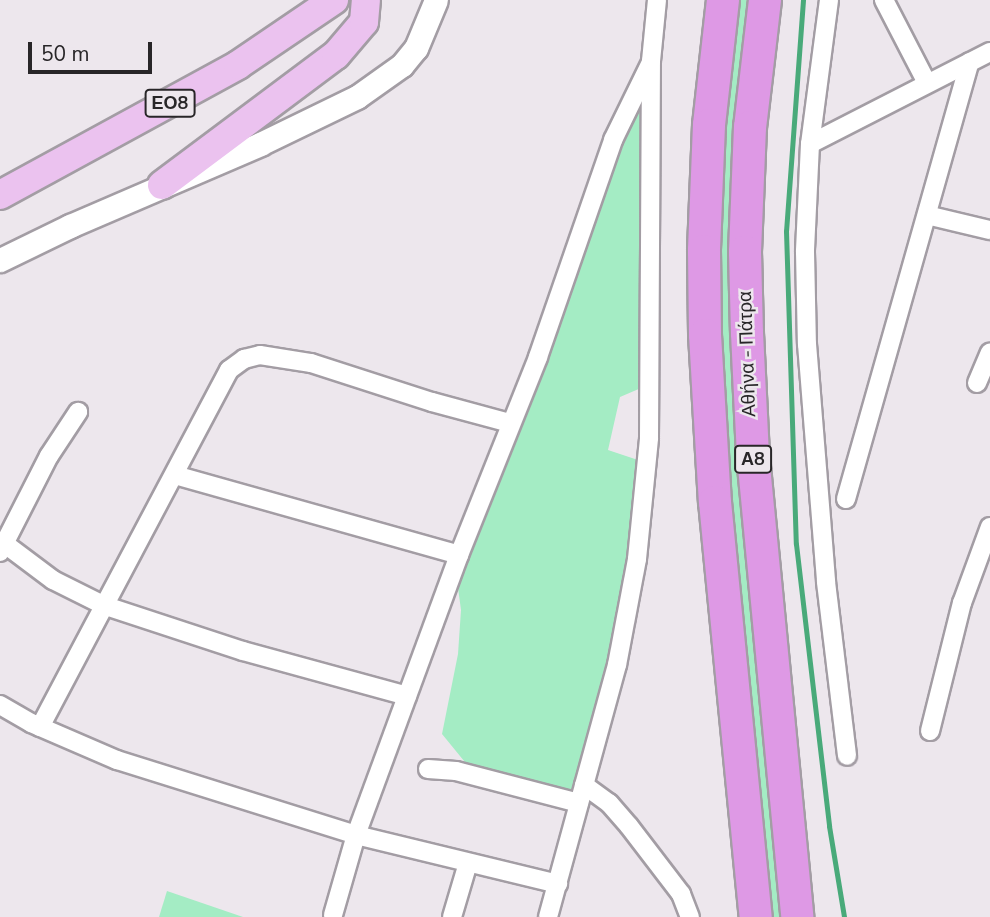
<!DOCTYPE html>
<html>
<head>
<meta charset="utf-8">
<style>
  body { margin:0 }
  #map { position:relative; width:990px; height:917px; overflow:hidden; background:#ede7ed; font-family:"Nunito Sans",sans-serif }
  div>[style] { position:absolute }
  .green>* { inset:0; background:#a4ecc4 }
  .stream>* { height:5px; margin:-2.5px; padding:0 2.5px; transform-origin:2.5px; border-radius:2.5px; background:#49aa7a }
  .roads { filter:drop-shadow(2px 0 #a39da4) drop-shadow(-2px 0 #a39da4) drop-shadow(0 2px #a39da4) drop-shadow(0 -2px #a39da4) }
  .minor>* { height:18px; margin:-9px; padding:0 9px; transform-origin:9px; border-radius:9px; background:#fff }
  .tertiary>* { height:23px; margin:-11.5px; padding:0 11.5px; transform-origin:11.5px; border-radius:11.5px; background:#fff }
  .primary>* { height:28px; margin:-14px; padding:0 14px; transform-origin:14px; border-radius:14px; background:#ebc2ef }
  .motorway>* { height:32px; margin:-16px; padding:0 16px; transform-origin:16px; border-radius:16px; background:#de99e5 }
  span { translate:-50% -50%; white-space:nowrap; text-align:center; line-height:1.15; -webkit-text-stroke:5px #ede7ed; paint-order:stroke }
  .shield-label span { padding:2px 5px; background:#ede7ed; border:2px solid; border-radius:5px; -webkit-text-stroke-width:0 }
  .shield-label { font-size:18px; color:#282628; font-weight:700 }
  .street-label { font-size:19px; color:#282628 }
  .scale { position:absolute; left:28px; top:42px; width:124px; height:32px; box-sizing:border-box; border:4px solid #282628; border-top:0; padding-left:9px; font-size:21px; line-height:24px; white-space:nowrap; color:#282628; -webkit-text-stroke:5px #ede7ed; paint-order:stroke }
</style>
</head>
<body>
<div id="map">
  <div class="green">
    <div style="clip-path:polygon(739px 0,748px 0,734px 125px,728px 251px,730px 334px,740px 498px,781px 917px,772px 917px,727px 457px,721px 334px,720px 251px,725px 124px)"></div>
    <div style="clip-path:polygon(641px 109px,647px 151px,641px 388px,620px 397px,608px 450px,641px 461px,628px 584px,602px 704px,572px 794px,469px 767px,442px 734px,458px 654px,461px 610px,458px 588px,636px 111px)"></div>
    <div style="clip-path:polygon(167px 891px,243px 917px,159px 917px)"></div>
  </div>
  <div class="stream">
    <div style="left:803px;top:0;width:232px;rotate:94.2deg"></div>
    <div style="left:786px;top:231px;width:313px;rotate:88.2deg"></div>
    <div style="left:796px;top:544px;width:284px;rotate:83.3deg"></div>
    <div style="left:829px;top:826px;width:92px;rotate:80.6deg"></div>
  </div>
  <div class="roads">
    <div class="minor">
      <div style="left:829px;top:0;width:145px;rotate:97.5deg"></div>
      <div style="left:810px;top:144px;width:108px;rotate:92.7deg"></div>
      <div style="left:805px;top:252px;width:92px;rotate:88.8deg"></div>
      <div style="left:807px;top:344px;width:239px;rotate:85.4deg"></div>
      <div style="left:826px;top:582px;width:175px;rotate:83.1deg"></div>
      <div style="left:884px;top:0;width:93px;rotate:62.6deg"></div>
      <div style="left:810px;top:144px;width:202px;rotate:-27.1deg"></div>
      <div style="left:927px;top:215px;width:65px;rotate:13.4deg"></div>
      <div style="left:977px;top:383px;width:33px;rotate:-67deg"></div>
      <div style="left:175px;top:475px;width:295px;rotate:15.7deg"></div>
      <div style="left:846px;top:499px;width:454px;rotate:-74.2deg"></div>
      <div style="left:5px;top:544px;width:60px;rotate:36.9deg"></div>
      <div style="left:53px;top:580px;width:56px;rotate:26.6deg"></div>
      <div style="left:103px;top:605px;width:147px;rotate:18.2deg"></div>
      <div style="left:243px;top:651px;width:170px;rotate:15.3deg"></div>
      <div style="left:0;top:552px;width:108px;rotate:-63deg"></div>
      <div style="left:49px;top:456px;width:53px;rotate:-56.6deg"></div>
      <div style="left:0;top:705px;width:36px;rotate:30deg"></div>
      <div style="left:31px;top:723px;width:94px;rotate:23.3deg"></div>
      <div style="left:117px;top:760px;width:250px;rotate:17.4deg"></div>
      <div style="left:356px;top:835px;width:208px;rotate:13.6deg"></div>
      <div style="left:40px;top:727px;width:404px;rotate:-62.1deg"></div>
      <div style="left:229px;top:370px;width:19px;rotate:-36deg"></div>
      <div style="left:244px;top:359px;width:16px;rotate:-14deg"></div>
      <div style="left:260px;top:355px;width:52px;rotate:8.9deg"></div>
      <div style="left:311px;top:363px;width:127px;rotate:17.9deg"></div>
      <div style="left:432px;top:402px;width:81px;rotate:15.1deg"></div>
      <div style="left:930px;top:731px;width:132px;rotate:-76deg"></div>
      <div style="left:962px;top:603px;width:81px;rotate:-69.8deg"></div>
      <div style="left:428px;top:769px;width:28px;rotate:4deg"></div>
      <div style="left:456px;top:771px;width:127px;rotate:14.6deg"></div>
      <div style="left:584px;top:785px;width:31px;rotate:36deg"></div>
      <div style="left:609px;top:803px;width:30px;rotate:49deg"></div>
      <div style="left:629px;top:826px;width:86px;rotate:52.6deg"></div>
      <div style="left:681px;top:894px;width:25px;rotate:69deg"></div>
      <div style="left:333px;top:915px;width:83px;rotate:-74deg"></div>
      <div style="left:356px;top:835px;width:298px;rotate:-69.8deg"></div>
      <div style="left:459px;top:555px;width:213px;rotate:-68.2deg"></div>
      <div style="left:538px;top:357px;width:230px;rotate:-70.9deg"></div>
      <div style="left:613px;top:140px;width:85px;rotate:-64deg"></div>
      <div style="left:452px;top:917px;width:56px;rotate:-73.5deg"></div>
      <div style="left:548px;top:917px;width:261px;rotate:-74.7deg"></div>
      <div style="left:617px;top:665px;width:108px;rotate:-79.3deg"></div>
      <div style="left:637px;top:559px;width:122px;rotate:-84.3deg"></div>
      <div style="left:649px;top:438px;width:377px;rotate:-89.7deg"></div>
      <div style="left:651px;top:61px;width:61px;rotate:-84.4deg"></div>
    </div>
    <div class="tertiary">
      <div style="left:0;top:260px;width:78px;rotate:-25.9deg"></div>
      <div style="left:70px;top:226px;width:207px;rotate:-23.3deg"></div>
      <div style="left:260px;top:144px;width:108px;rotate:-25.9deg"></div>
      <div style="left:357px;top:97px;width:55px;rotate:-35.4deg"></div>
      <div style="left:402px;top:65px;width:22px;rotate:-51deg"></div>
      <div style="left:416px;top:48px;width:52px;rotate:-67.4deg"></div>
    </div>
    <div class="primary">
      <div style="left:162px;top:185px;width:217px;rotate:-36.8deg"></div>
      <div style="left:336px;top:55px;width:43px;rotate:-49.7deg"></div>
      <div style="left:364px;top:22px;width:22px;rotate:-85deg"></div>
      <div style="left:0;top:195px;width:271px;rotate:-28.6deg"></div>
      <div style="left:238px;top:65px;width:116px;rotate:-34.1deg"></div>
    </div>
    <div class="motorway">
      <div style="left:723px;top:0;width:126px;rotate:96.4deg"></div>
      <div style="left:709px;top:125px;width:126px;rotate:92.3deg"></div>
      <div style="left:704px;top:251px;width:84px;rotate:89.3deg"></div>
      <div style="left:705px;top:335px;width:167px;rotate:86.6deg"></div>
      <div style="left:715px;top:502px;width:417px;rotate:84.4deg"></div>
      <div style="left:765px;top:0;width:128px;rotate:96.7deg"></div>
      <div style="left:750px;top:127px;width:125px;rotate:92.3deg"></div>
      <div style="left:745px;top:252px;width:81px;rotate:88.6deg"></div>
      <div style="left:747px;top:333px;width:123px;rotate:87.2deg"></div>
      <div style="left:753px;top:456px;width:463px;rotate:84.5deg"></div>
    </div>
  </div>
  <div class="shield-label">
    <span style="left:170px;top:103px">ΕΟ8</span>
    <span style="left:753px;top:459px">Α8</span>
  </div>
  <div class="street-label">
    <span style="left:748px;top:354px;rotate:-92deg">Αθήνα - Πάτρα</span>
  </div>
  <div class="scale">50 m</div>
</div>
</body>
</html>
